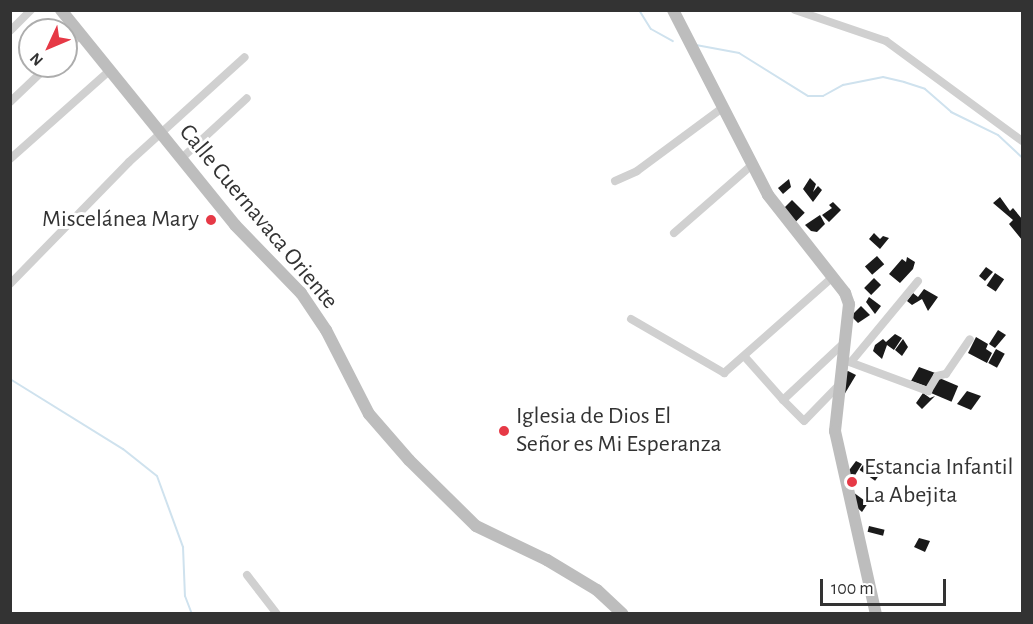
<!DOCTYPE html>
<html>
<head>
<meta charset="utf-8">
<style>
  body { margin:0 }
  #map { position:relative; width:1033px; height:624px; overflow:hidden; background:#fff; font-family:"Alegreya Sans",sans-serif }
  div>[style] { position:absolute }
  .stream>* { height:2px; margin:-1px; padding:0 1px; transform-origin:1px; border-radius:1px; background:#cfe2ee }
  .building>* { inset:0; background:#1a1a1a; transform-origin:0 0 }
  .street>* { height:8px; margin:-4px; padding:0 4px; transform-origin:4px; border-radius:4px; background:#d0d0d0 }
  .secondary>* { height:12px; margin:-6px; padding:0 6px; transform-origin:6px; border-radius:6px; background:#bdbdbd }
  .dots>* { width:16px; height:16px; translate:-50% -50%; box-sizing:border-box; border:3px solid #fff; border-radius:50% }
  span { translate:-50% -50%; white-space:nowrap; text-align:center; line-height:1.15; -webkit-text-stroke:6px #fff; paint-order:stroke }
  .street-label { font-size:24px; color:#333 }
  .poi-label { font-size:24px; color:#333 }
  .right { translate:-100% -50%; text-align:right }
  .left { translate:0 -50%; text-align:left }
  .frame { position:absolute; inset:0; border:12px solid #333; pointer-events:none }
  .north { position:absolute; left:18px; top:18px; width:60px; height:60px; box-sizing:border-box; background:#fff; border:2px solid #adadad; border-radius:50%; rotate:226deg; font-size:16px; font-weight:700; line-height:24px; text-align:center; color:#333 }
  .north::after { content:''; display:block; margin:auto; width:21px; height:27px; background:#e63946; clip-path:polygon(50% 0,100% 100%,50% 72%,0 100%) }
  .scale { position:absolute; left:820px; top:579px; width:126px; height:27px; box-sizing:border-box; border:3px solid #333; border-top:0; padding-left:8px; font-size:18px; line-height:21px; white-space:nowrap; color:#333; -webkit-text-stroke:4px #fff; paint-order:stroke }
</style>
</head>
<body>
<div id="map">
  <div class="stream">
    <div style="left:639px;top:10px;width:22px;rotate:58deg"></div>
    <div style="left:651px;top:29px;width:25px;rotate:29deg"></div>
    <div style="left:696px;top:45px;width:44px;rotate:10.5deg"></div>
    <div style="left:739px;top:53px;width:81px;rotate:31.9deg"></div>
    <div style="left:808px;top:96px;width:15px"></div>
    <div style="left:823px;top:96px;width:23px;rotate:-29deg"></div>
    <div style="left:843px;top:85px;width:41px;rotate:-11.3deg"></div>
    <div style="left:883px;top:77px;width:22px;rotate:13deg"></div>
    <div style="left:904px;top:82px;width:22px;rotate:18deg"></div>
    <div style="left:925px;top:89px;width:35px;rotate:41deg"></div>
    <div style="left:951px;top:112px;width:52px;rotate:26.1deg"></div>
    <div style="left:998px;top:135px;width:33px;rotate:43deg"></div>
    <div style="left:10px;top:379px;width:133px;rotate:31.8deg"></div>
    <div style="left:123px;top:449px;width:43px;rotate:38.5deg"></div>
    <div style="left:157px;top:476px;width:76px;rotate:69.9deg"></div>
    <div style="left:183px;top:547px;width:49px;rotate:87.7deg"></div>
    <div style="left:185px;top:596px;width:19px;rotate:69deg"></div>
  </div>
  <div class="building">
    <div style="clip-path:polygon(810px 178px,816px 184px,813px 192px,818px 186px,822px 190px,813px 202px,803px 189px)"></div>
    <div style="clip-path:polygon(789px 179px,791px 187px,783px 194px,778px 188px)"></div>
    <div style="clip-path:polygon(1000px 197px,1010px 211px,1013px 208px,1022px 219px,1022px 240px,1009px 224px,1013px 220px,993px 203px)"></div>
    <div style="left:792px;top:200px;width:18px;height:13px;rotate:45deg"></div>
    <div style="clip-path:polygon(833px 202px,841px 210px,829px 222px,822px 215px,832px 208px,829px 205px)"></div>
    <div style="clip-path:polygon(820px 215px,825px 224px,817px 232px,811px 231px,805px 225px)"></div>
    <div style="clip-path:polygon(874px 233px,880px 239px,883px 236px,889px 238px,880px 249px,869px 239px)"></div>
    <div style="left:877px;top:256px;width:11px;height:16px;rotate:49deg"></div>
    <div style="clip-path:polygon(907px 257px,915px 262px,913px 269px,900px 283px,889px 274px,902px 259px,906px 262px)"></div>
    <div style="clip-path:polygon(986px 267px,993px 272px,985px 281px,979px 276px)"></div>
    <div style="left:995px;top:273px;width:11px;height:15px;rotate:34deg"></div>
    <div style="left:874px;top:278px;width:10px;height:14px;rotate:45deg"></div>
    <div style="clip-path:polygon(924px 289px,938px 297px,928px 311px,922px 299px,912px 305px,907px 301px,913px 293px,918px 297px)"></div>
    <div style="clip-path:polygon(869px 297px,881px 306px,875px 314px,866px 302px)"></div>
    <div style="clip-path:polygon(861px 306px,870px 315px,858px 323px,851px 316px)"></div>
    <div style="clip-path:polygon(998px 330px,1006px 335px,995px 348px,989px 344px)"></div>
    <div style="clip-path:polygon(895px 334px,902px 338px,894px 350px,887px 345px,882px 359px,873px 351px,875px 345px,883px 339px,886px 342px)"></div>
    <div style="clip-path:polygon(976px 337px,988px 344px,986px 349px,992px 353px,987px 363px,968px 353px)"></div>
    <div style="clip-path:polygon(903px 339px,908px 347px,902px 356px,895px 350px)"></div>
    <div style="left:996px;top:349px;width:10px;height:16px;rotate:29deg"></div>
    <div style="clip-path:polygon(919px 367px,938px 374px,928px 387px,911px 381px)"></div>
    <div style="clip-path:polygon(848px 371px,856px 375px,844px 395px,845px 372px)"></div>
    <div style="left:937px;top:377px;width:23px;height:17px;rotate:23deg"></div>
    <div style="clip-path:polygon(967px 391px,981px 396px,971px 410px,957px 404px)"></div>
    <div style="clip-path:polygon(923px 393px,930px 398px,935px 396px,922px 409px,916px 403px)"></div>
    <div style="clip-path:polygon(856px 461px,862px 464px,852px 480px,847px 473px)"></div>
    <div style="left:863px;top:465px;width:19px;height:6px;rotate:35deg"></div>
    <div style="clip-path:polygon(850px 490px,868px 503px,862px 512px,853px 504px)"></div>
    <div style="left:869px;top:526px;width:16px;height:6px;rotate:14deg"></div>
    <div style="clip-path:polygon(919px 538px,930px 541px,925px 552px,914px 547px)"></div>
  </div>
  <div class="street">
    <div style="left:795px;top:10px;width:96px;rotate:18.8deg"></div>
    <div style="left:886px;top:41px;width:169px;rotate:36.3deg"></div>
    <div style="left:10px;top:31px;width:30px;rotate:-45deg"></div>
    <div style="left:66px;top:49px;width:18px;rotate:-45deg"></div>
    <div style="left:10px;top:102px;width:52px;rotate:-43.5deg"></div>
    <div style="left:182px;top:158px;width:88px;rotate:-42.7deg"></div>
    <div style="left:10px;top:159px;width:131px;rotate:-41.6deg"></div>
    <div style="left:615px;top:181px;width:24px;rotate:-24deg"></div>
    <div style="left:637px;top:171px;width:106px;rotate:-36.5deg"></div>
    <div style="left:674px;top:233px;width:103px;rotate:-41.1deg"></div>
    <div style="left:10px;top:284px;width:170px;rotate:-45.7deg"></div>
    <div style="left:129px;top:162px;width:156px;rotate:-42.2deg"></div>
    <div style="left:631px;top:319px;width:108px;rotate:30.1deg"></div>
    <div style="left:724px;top:373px;width:145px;rotate:-41.4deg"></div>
    <div style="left:745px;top:357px;width:57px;rotate:48.5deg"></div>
    <div style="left:844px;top:360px;width:90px;rotate:20.3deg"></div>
    <div style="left:928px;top:391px;width:17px;rotate:-59deg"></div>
    <div style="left:937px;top:376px;width:9px;rotate:-13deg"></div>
    <div style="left:946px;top:374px;width:42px;rotate:-55.6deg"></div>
    <div style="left:851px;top:362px;width:105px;rotate:-50.4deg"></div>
    <div style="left:839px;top:385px;width:50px;rotate:134.2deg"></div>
    <div style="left:804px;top:421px;width:30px;rotate:-135deg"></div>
    <div style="left:783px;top:400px;width:85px;rotate:-43.1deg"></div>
    <div style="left:247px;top:575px;width:49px;rotate:52.4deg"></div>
  </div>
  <div class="secondary">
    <div style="left:61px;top:10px;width:277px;rotate:51deg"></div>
    <div style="left:235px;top:225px;width:95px;rotate:45.9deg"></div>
    <div style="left:301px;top:293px;width:45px;rotate:56deg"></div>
    <div style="left:326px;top:330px;width:94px;rotate:62.9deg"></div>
    <div style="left:369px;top:414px;width:61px;rotate:49deg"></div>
    <div style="left:409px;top:460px;width:94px;rotate:44.6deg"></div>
    <div style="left:476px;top:526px;width:79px;rotate:25.6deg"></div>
    <div style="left:547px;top:560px;width:58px;rotate:31deg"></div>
    <div style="left:597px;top:590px;width:35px;rotate:43deg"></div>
    <div style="left:673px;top:10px;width:208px;rotate:62.8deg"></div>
    <div style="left:768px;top:195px;width:125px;rotate:51.8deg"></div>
    <div style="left:845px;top:293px;width:12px;rotate:70deg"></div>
    <div style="left:849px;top:304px;width:128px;rotate:96.3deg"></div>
    <div style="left:835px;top:431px;width:188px;rotate:77.4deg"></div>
  </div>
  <div class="dots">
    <div style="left:211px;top:220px;background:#e63946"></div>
    <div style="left:504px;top:431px;background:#e63946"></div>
    <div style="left:852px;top:482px;background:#e63946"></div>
  </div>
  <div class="street-label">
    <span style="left:258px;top:217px;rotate:50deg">Calle Cuernavaca Oriente</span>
  </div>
  <div class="poi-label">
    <span class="right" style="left:199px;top:220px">Miscelánea Mary</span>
    <span class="left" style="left:516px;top:431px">Iglesia de Dios El<br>Señor es Mi Esperanza</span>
    <span class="left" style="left:864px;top:482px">Estancia Infantil<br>La Abejita</span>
  </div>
  <div class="frame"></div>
  <div class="north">N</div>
  <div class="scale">100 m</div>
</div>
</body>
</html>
